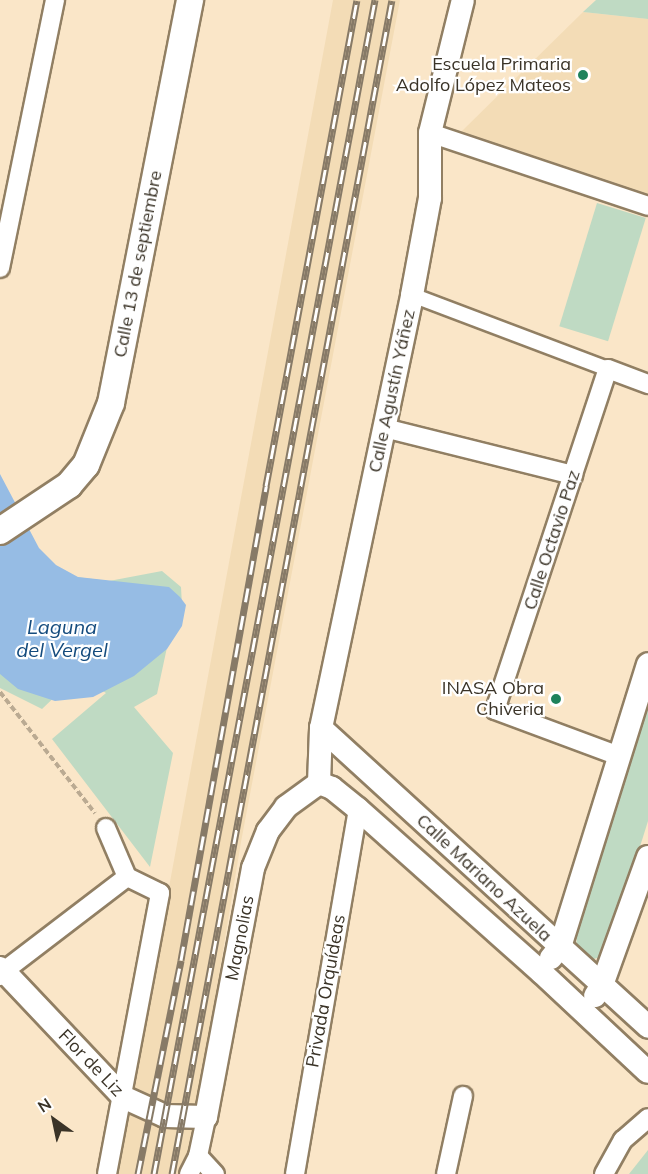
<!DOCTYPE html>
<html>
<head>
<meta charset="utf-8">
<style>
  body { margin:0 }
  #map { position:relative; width:648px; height:1174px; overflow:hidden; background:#fae6c8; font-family:Mulish,sans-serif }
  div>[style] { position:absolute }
  .built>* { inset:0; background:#f3dcb6 }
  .green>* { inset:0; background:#bfdac3; transform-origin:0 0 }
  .water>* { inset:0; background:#96bce4 }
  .path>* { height:4px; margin-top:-2px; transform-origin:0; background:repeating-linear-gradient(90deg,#baaa92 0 6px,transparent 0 9px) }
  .roads { filter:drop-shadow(2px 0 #917f63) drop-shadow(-2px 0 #917f63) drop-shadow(0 2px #917f63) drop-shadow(0 -2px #917f63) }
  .pedestrian>* { height:14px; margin:-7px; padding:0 7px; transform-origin:7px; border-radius:7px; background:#fff }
  .minor>* { height:18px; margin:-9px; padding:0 9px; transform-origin:9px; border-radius:9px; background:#fff }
  .tertiary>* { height:22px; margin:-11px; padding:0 11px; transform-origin:11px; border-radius:11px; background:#fff }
  .secondary>* { height:26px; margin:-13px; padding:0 13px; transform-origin:13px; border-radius:13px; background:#fff }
  .rail>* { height:7px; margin-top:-3.5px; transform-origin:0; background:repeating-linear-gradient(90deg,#fff 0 14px,#877a67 0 28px); box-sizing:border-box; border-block:2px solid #877a67 }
  .dots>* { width:16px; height:16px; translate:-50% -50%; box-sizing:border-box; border:3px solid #fff; border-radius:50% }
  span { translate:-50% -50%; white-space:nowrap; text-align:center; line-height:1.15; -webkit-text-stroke:4.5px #fff; paint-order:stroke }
  .poi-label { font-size:18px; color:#3a3327 }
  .right { translate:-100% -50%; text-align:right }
  .street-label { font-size:18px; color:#3a3327 }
  .water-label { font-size:20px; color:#144b7d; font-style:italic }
  .north { position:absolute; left:24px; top:1090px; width:60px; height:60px; -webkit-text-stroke:4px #fff; paint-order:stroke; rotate:327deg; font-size:16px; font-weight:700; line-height:24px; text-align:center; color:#3a3327 }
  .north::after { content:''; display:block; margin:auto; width:21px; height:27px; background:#3a3327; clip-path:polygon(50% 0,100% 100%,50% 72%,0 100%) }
</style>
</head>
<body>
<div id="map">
  <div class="built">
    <div style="clip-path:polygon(333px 0,400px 0,241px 842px,186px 1174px,116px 1174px)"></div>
    <div style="clip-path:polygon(583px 12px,648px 19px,648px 194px,461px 132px)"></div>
  </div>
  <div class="green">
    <div style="clip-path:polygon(596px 0,648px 0,648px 19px,583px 12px)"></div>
    <div style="left:597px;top:203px;width:51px;height:129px;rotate:17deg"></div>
    <div style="clip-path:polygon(0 524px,68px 576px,109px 581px,162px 571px,181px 587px,182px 605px,172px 624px,157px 694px,134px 707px,173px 753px,150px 867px,52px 739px,106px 693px,96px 687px,64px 688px,42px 709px,0 688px)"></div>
    <div style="clip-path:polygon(648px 707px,648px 821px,610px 942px,603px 956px,588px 961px,576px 951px,577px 931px)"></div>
    <div style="clip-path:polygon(648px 1150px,648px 1174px,629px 1174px)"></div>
  </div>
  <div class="water">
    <div style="clip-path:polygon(0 474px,39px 548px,56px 565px,78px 577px,169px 587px,180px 597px,186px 605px,182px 626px,167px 649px,134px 676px,93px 697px,55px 701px,18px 689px,0 674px)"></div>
  </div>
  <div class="path">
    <div style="left:0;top:692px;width:154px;rotate:51.9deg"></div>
  </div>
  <div class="roads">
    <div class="pedestrian">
      <div style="left:412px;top:295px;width:210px;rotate:20.7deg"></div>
    </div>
    <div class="minor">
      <div style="left:430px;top:133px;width:230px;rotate:18.5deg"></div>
      <div style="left:0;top:268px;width:274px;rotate:-78.4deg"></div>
      <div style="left:384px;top:428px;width:195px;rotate:14deg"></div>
      <div style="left:619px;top:756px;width:132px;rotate:-159.6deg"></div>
      <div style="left:495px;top:710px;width:359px;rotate:-71.7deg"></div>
      <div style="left:608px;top:369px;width:43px;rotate:20.6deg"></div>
      <div style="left:106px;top:828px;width:53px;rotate:66.8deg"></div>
      <div style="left:0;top:966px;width:6px;rotate:51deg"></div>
      <div style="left:4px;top:971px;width:155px;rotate:-37.4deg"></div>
      <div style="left:198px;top:1156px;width:25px;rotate:47deg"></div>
      <div style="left:107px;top:1174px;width:286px;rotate:-79.3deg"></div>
      <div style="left:160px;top:893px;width:37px;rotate:-154deg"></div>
      <div style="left:189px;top:1174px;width:20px;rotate:-63deg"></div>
      <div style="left:198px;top:1156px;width:40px;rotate:-78deg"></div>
      <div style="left:295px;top:1174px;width:370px;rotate:-80.2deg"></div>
      <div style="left:446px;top:1174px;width:80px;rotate:-77.7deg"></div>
      <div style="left:604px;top:1174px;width:39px;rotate:-61deg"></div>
      <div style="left:623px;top:1140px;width:33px;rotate:-41deg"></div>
    </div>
    <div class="tertiary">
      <div style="left:321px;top:728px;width:443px;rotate:42.4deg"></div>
      <div style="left:319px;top:783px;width:55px;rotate:-87.9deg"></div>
      <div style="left:321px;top:728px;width:442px;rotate:-78.1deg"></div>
      <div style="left:412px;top:295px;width:99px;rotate:-79.5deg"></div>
      <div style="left:430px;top:198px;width:65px;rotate:-90deg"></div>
      <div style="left:430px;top:133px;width:137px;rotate:-76.1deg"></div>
      <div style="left:319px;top:783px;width:14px;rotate:21deg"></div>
      <div style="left:332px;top:788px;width:33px;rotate:39deg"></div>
      <div style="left:358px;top:809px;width:245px;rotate:41.7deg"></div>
      <div style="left:541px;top:972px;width:146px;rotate:43.1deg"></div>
      <div style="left:551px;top:958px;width:14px;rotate:-51deg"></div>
      <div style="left:560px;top:947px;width:296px;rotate:-72.7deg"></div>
      <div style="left:0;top:974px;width:5px;rotate:-37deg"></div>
      <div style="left:4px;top:971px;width:173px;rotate:46.6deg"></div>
      <div style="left:123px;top:1097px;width:46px;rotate:24.3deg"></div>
      <div style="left:165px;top:1116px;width:41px;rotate:1.4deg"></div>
      <div style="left:206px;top:1117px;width:253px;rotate:-79.3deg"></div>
      <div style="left:253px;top:868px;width:40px;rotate:-68deg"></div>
      <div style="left:268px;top:831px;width:30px;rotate:-53deg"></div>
      <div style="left:286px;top:807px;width:41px;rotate:-36deg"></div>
      <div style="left:595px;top:996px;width:13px;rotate:-58deg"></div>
      <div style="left:602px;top:985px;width:136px;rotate:-70.2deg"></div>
    </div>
    <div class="secondary">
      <div style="left:0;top:531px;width:83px;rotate:-33.7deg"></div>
      <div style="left:69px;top:485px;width:26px;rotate:-50deg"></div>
      <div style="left:86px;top:465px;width:67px;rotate:-68deg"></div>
      <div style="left:111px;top:403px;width:411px;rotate:-78.9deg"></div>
    </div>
  </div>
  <div class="rail">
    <div style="left:138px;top:1174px;width:218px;rotate:-78.6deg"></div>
    <div style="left:181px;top:960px;width:482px;rotate:-79.8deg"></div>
    <div style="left:266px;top:486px;width:494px;rotate:-79.4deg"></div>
    <div style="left:154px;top:1174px;width:1195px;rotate:-79.34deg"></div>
    <div style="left:172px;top:1174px;width:1194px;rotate:-79.39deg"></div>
  </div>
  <div class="dots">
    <div style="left:583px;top:75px;background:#1e825c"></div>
    <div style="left:556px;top:699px;background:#1e825c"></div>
  </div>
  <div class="poi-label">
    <span class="right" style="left:571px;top:75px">Escuela Primaria<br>Adolfo López Mateos</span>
    <span class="right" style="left:544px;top:699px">INASA Obra<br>Chiveria</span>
  </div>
  <div class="street-label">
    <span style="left:138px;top:264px;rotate:-79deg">Calle 13 de septiembre</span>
    <span style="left:392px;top:391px;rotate:-78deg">Calle Agustín Yáñez</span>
    <span style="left:552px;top:540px;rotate:-72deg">Calle Octavio Paz</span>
    <span style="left:484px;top:878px;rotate:43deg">Calle Mariano Azuela</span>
    <span style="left:240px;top:938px;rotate:-79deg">Magnolias</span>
    <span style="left:326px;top:991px;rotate:-80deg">Privada Orquídeas</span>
    <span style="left:91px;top:1063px;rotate:46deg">Flor de Liz</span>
  </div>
  <div class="water-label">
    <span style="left:62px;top:638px">Laguna<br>del Vergel</span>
  </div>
  <div class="north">N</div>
</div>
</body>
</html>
